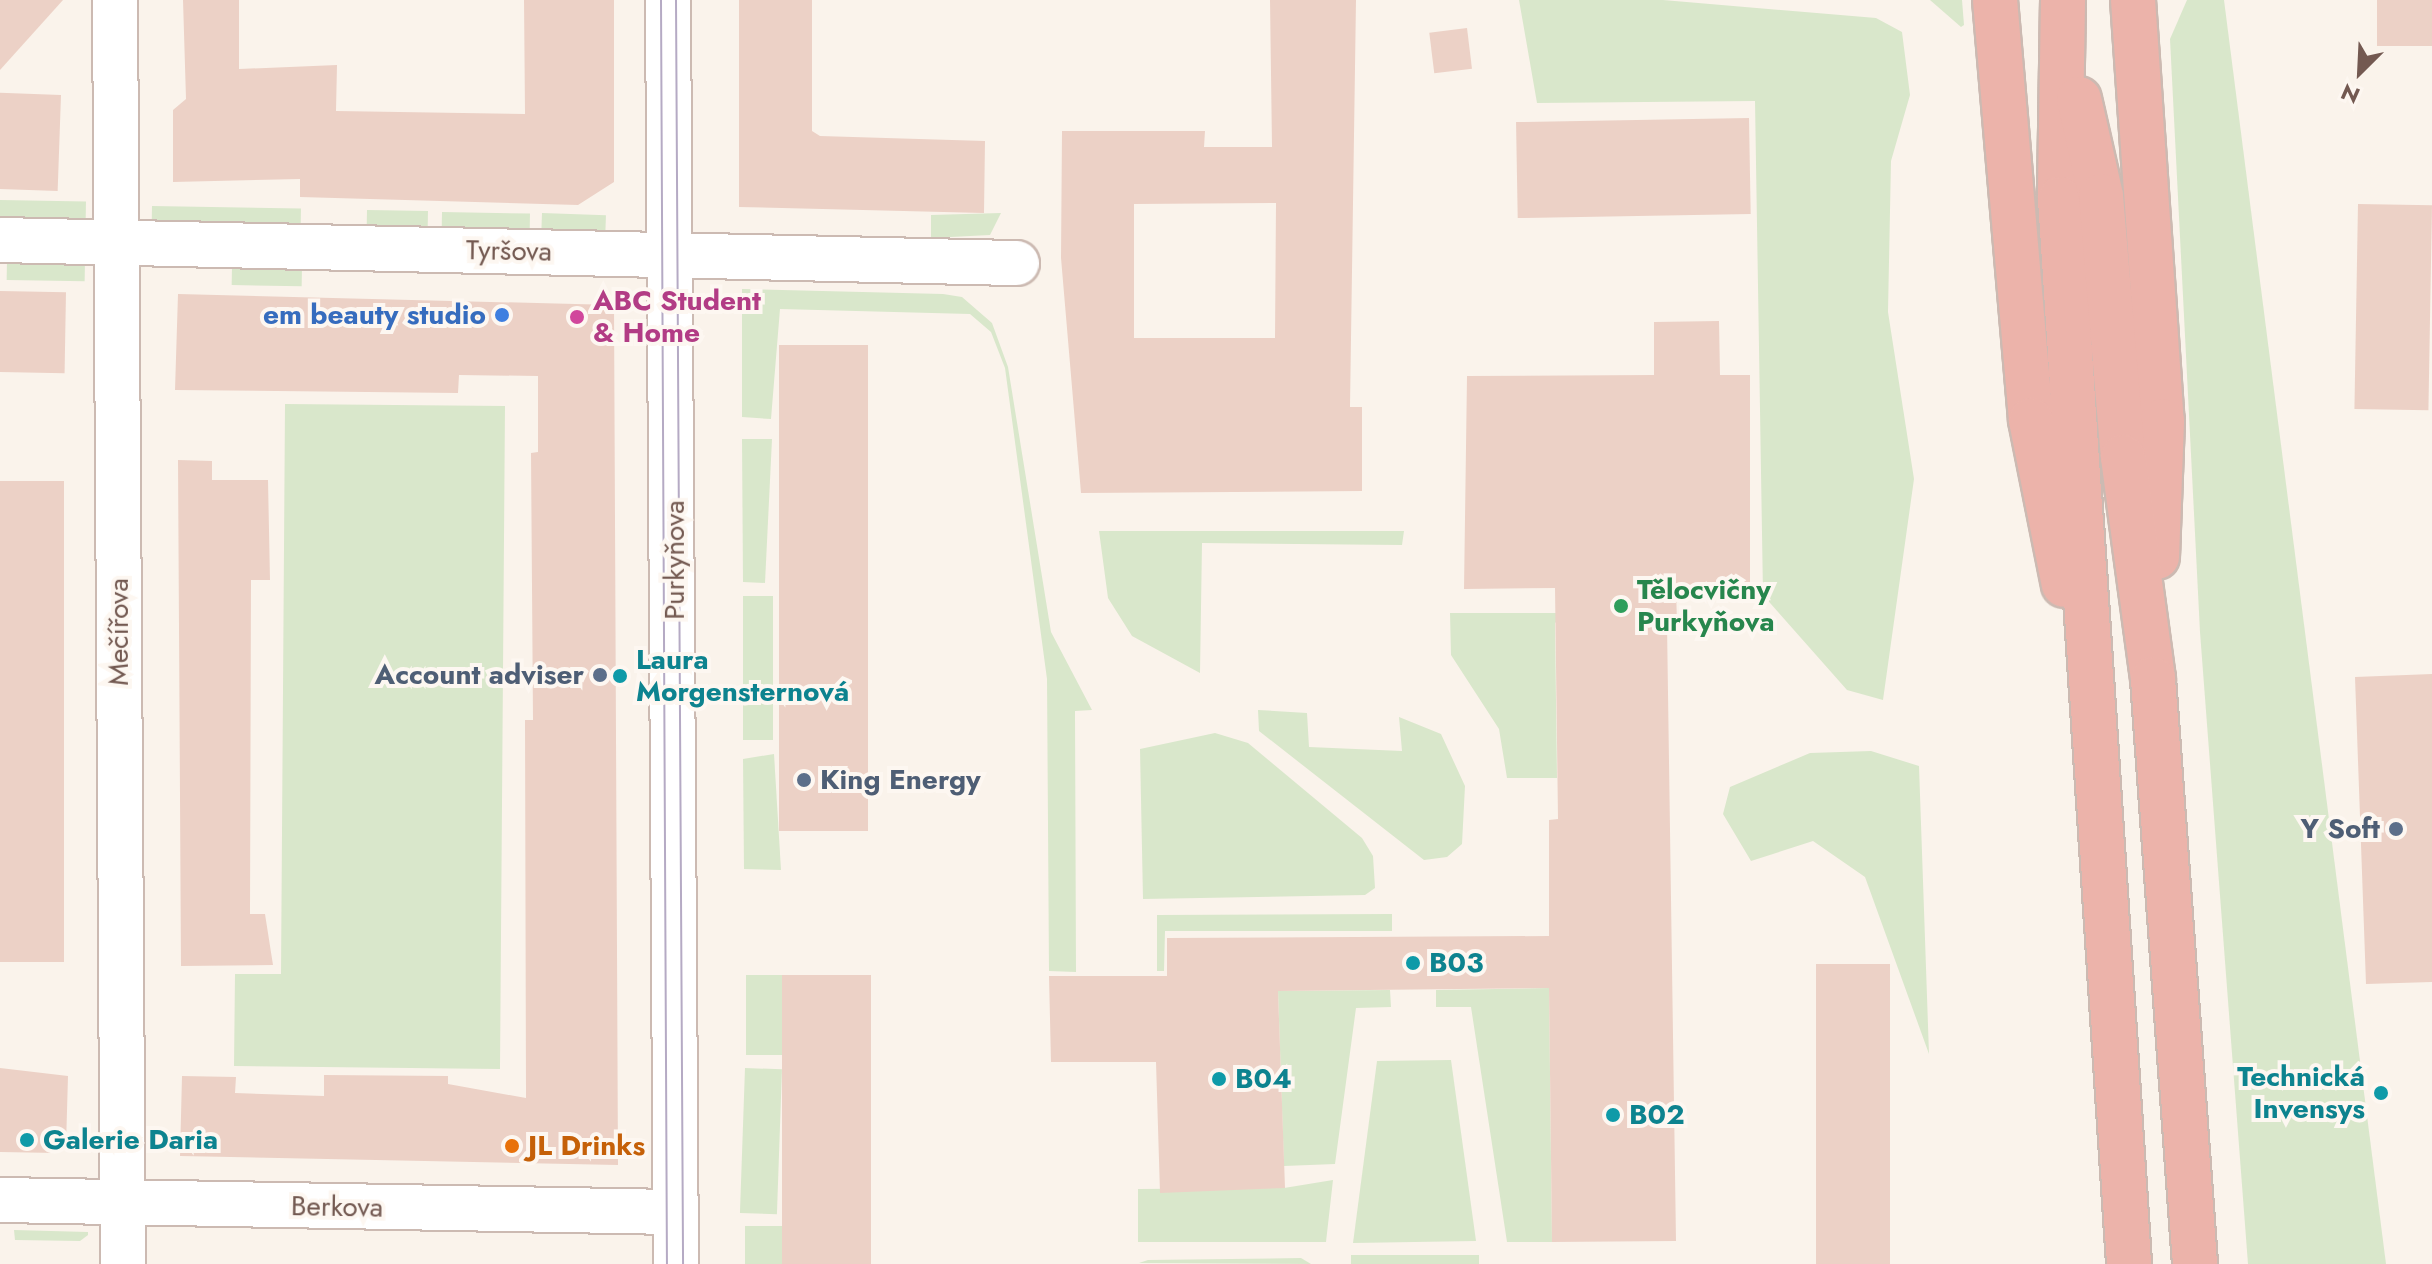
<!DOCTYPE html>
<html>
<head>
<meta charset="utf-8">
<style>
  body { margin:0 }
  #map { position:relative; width:2432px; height:1264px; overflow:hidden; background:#faf3eb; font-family:Jost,sans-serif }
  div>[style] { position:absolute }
  .green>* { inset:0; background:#d9e7cb; transform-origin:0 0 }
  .building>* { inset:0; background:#ecd1c6; transform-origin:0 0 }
  .roads { filter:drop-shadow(2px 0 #ccbab2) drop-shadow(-2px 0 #ccbab2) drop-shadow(0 2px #ccbab2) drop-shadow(0 -2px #ccbab2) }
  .street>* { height:44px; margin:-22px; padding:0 22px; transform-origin:22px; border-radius:22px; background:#fff }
  .secondary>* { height:44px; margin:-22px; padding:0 22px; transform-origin:22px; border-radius:22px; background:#fff }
  .highway>* { height:44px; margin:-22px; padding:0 22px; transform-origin:22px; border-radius:22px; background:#ecb3aa }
  .tram>* { height:2px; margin:-1px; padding:0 1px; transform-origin:1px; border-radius:1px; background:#b5aac4 }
  .dots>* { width:22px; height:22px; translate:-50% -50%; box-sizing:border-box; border:4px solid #fdf7f1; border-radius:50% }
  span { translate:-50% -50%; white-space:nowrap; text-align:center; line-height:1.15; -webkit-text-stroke:8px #fdf7f1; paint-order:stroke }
  .street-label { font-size:28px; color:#735951 }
  .hotel-label { font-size:28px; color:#b23c85; font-weight:700 }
  .left { translate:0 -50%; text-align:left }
  .shop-label { font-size:28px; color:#366cbe; font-weight:700 }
  .right { translate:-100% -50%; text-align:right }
  .leisure-label { font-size:28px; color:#27864d; font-weight:700 }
  .culture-label { font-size:28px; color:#0d838f; font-weight:700 }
  .service-label { font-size:28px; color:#4e5e75; font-weight:700 }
  .food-label { font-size:28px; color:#c56008; font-weight:700 }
  .north { position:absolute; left:2320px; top:32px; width:80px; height:80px; -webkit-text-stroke:6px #fdf7f1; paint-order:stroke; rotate:204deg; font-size:22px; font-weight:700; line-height:32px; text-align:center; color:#735951 }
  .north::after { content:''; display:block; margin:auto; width:28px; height:36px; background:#735951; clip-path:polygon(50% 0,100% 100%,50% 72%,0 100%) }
</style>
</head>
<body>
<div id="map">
  <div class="green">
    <div style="clip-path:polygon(1519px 0,1663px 0,1876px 18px,1902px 32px,1910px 95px,1891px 161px,1888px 312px,1914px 479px,1883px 700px,1847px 690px,1763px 595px,1755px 101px,1537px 103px)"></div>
    <div style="clip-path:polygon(1930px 0,1962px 0,1964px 25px,1961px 27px)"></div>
    <div style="clip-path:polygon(2187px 0,2224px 0,2386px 1264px,2248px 1264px,2200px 632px,2170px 39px)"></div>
    <div style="left:0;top:200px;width:86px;height:17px;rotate:1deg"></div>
    <div style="left:152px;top:206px;width:149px;height:18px;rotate:1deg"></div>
    <div style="left:367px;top:210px;width:61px;height:18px;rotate:1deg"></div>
    <div style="left:442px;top:212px;width:88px;height:17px;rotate:1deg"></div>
    <div style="left:542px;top:213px;width:64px;height:19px;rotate:2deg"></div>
    <div style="clip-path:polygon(1001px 213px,990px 235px,931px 238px,931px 215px)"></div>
    <div style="left:7px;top:260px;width:78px;height:20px;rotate:1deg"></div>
    <div style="left:232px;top:266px;width:70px;height:19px;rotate:1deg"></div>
    <div style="clip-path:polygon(742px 289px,943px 294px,962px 297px,992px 323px,1008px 367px,1051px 632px,1092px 710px,1075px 711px,1076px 972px,1049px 971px,1047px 679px,1005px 368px,991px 332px,970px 314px,780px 309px,771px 419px,742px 417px)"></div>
    <div style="clip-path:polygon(285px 404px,505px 406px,500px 1069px,234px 1066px,235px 974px,281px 974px)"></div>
    <div style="clip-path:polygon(742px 439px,772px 439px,765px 583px,743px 582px)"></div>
    <div style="clip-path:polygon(1099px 531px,1404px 531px,1402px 545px,1202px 543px,1200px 673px,1132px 636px,1108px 598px)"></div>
    <div style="left:773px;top:596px;width:144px;height:30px;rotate:90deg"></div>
    <div style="clip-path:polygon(1450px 613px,1566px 613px,1555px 623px,1557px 778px,1507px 778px,1499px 729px,1451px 655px)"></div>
    <div style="clip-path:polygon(1258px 710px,1307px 713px,1309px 747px,1402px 751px,1399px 717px,1441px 734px,1465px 786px,1462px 844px,1447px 857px,1424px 860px,1259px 731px)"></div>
    <div style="clip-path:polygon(1215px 733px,1248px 743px,1362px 838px,1373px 856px,1375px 888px,1365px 895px,1143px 899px,1140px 749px)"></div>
    <div style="clip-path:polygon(1871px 751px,1919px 766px,1929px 1054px,1865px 877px,1813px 841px,1751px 861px,1723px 814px,1730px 787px,1810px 753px)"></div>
    <div style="clip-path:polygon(774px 754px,781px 870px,744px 869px,743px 759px)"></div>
    <div style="clip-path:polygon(1392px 914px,1392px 931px,1165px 931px,1164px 971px,1157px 971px,1157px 915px)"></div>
    <div style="left:746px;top:975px;width:36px;height:80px"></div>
    <div style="clip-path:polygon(1549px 988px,1552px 1242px,1507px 1242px,1471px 1007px,1436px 1007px,1436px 990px)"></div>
    <div style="clip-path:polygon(1390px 990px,1391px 1007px,1356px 1008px,1335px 1164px,1284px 1166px,1278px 991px)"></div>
    <div style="clip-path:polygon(1451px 1060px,1476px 1241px,1353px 1243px,1377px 1061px)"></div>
    <div style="left:745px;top:1068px;width:37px;height:145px;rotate:2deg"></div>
    <div style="clip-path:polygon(1333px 1180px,1326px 1242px,1138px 1242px,1138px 1189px,1284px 1188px)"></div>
    <div style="left:782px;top:1226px;width:38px;height:37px;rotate:90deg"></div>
    <div style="clip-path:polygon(14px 1230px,88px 1232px,88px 1235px,80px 1241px,15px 1240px)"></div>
    <div style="left:1479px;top:1255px;width:9px;height:128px;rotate:90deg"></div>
    <div style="clip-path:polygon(1301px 1258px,1311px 1264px,1139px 1263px,1148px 1260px)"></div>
  </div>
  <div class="building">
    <div style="clip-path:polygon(0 0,63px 0,0 70px)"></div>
    <div style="clip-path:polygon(183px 0,239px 0,239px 69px,337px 65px,336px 111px,525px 114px,524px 0,614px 0,614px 182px,578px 205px,300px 197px,300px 179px,173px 182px,173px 110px,186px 99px)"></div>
    <div style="clip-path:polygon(739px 0,812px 0,812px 131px,820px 136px,985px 141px,984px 213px,739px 207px)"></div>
    <div style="clip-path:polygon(evenodd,1270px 0,1356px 0,1350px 407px,1362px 407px,1362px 491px,1081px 493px,1061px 258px,1062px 131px,1205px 131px,1204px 147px,1272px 147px,1270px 0,1276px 203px,1275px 338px,1134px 338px,1134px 204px,1276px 203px)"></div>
    <div style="left:2377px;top:0;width:55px;height:46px"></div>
    <div style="left:1467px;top:28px;width:41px;height:38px;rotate:83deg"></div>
    <div style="left:61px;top:95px;width:96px;height:61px;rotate:92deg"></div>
    <div style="left:1749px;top:118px;width:96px;height:233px;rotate:89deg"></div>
    <div style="left:2358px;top:204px;width:74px;height:205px;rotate:1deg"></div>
    <div style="left:0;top:291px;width:66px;height:81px;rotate:1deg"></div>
    <div style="clip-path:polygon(178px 294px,614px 305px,618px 1165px,180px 1156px,182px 1076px,236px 1077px,235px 1093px,324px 1096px,324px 1075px,448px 1076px,448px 1084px,526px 1098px,525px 720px,533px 720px,531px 453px,538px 452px,538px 376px,459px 375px,458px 393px,175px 390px)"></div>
    <div style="clip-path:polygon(1719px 321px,1720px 375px,1750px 375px,1750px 587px,1676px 587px,1677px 624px,1667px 624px,1676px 1241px,1552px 1242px,1549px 988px,1278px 991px,1285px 1188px,1160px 1193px,1156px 1062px,1051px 1062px,1049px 976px,1167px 976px,1167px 938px,1549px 936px,1549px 820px,1558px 819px,1555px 588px,1464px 589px,1467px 376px,1654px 375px,1654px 322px)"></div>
    <div style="left:868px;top:345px;width:486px;height:89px;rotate:90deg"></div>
    <div style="clip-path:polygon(178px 460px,212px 461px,212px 480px,268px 480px,270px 580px,251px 580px,250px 914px,265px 914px,273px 965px,181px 966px)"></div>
    <div style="left:64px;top:481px;width:481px;height:64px;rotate:90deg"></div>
    <div style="clip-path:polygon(2432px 674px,2432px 982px,2366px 984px,2355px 677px)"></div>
    <div style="left:1816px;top:964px;width:74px;height:300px"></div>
    <div style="left:782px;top:975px;width:89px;height:289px"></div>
    <div style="clip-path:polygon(0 1068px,68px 1076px,66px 1146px,57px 1146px,57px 1153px,0 1152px)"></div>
  </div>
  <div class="roads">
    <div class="street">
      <div style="left:115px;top:0;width:1264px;rotate:89.64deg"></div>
      <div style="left:0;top:240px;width:1017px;rotate:1.3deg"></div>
      <div style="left:0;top:1200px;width:675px;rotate:1.02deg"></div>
    </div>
    <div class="secondary">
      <div style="left:668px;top:0;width:1264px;rotate:89.64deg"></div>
    </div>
    <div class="highway">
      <div style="left:1995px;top:0;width:422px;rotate:85.1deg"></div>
      <div style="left:2031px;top:420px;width:168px;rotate:78.7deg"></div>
      <div style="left:2063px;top:0;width:199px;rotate:90.9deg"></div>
      <div style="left:2060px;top:199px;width:1067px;rotate:86.29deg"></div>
      <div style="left:2133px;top:0;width:422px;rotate:86.1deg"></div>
      <div style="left:2162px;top:421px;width:136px;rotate:92.1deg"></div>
      <div style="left:2079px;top:99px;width:99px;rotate:77.2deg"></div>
      <div style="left:2101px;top:196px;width:262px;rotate:85.2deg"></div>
      <div style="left:2123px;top:457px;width:224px;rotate:82.3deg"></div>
      <div style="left:2153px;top:679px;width:587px;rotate:85.89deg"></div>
    </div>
  </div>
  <div class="tram">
    <div style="left:661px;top:0;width:1264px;rotate:89.73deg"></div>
    <div style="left:676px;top:0;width:1264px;rotate:89.68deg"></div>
  </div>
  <div class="dots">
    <div style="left:502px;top:315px;background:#3f7fe0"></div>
    <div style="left:577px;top:317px;background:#d1479c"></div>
    <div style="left:1621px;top:606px;background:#2e9e5b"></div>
    <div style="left:600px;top:675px;background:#5c6f8a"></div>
    <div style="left:620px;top:676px;background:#0f9aa8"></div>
    <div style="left:804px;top:780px;background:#5c6f8a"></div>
    <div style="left:2396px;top:829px;background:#5c6f8a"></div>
    <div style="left:1413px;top:963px;background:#0f9aa8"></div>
    <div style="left:1219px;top:1079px;background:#0f9aa8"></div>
    <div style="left:2381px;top:1093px;background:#0f9aa8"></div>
    <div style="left:1613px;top:1115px;background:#0f9aa8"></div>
    <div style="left:27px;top:1140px;background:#0f9aa8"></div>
    <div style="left:512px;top:1146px;background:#e8710a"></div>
  </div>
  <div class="street-label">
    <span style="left:509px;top:251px;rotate:1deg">Tyršova</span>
    <span style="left:675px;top:560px;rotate:-90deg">Purkyňova</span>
    <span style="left:119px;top:632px;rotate:-90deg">Mečířova</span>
    <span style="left:337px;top:1207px;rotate:1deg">Berkova</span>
  </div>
  <div class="hotel-label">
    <span class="left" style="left:593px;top:317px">ABC Student<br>&amp; Home</span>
  </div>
  <div class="shop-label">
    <span class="right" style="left:486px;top:315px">em beauty studio</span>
  </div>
  <div class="leisure-label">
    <span class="left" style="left:1637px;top:606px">Tělocvičny<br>Purkyňova</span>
  </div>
  <div class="culture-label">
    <span class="left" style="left:636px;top:676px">Laura<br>Morgensternová</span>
    <span class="left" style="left:1429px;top:963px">B03</span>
    <span class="right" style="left:2365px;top:1093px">Technická<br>Invensys</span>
    <span class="left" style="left:1235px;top:1079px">B04</span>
    <span class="left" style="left:1629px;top:1115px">B02</span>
    <span class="left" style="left:43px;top:1140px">Galerie Daria</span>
  </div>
  <div class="service-label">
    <span class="right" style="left:584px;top:675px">Account adviser</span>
    <span class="left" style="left:820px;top:780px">King Energy</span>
    <span class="right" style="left:2380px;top:829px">Y Soft</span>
  </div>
  <div class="food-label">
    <span class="left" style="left:528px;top:1146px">JL Drinks</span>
  </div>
  <div class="north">N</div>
</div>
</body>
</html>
